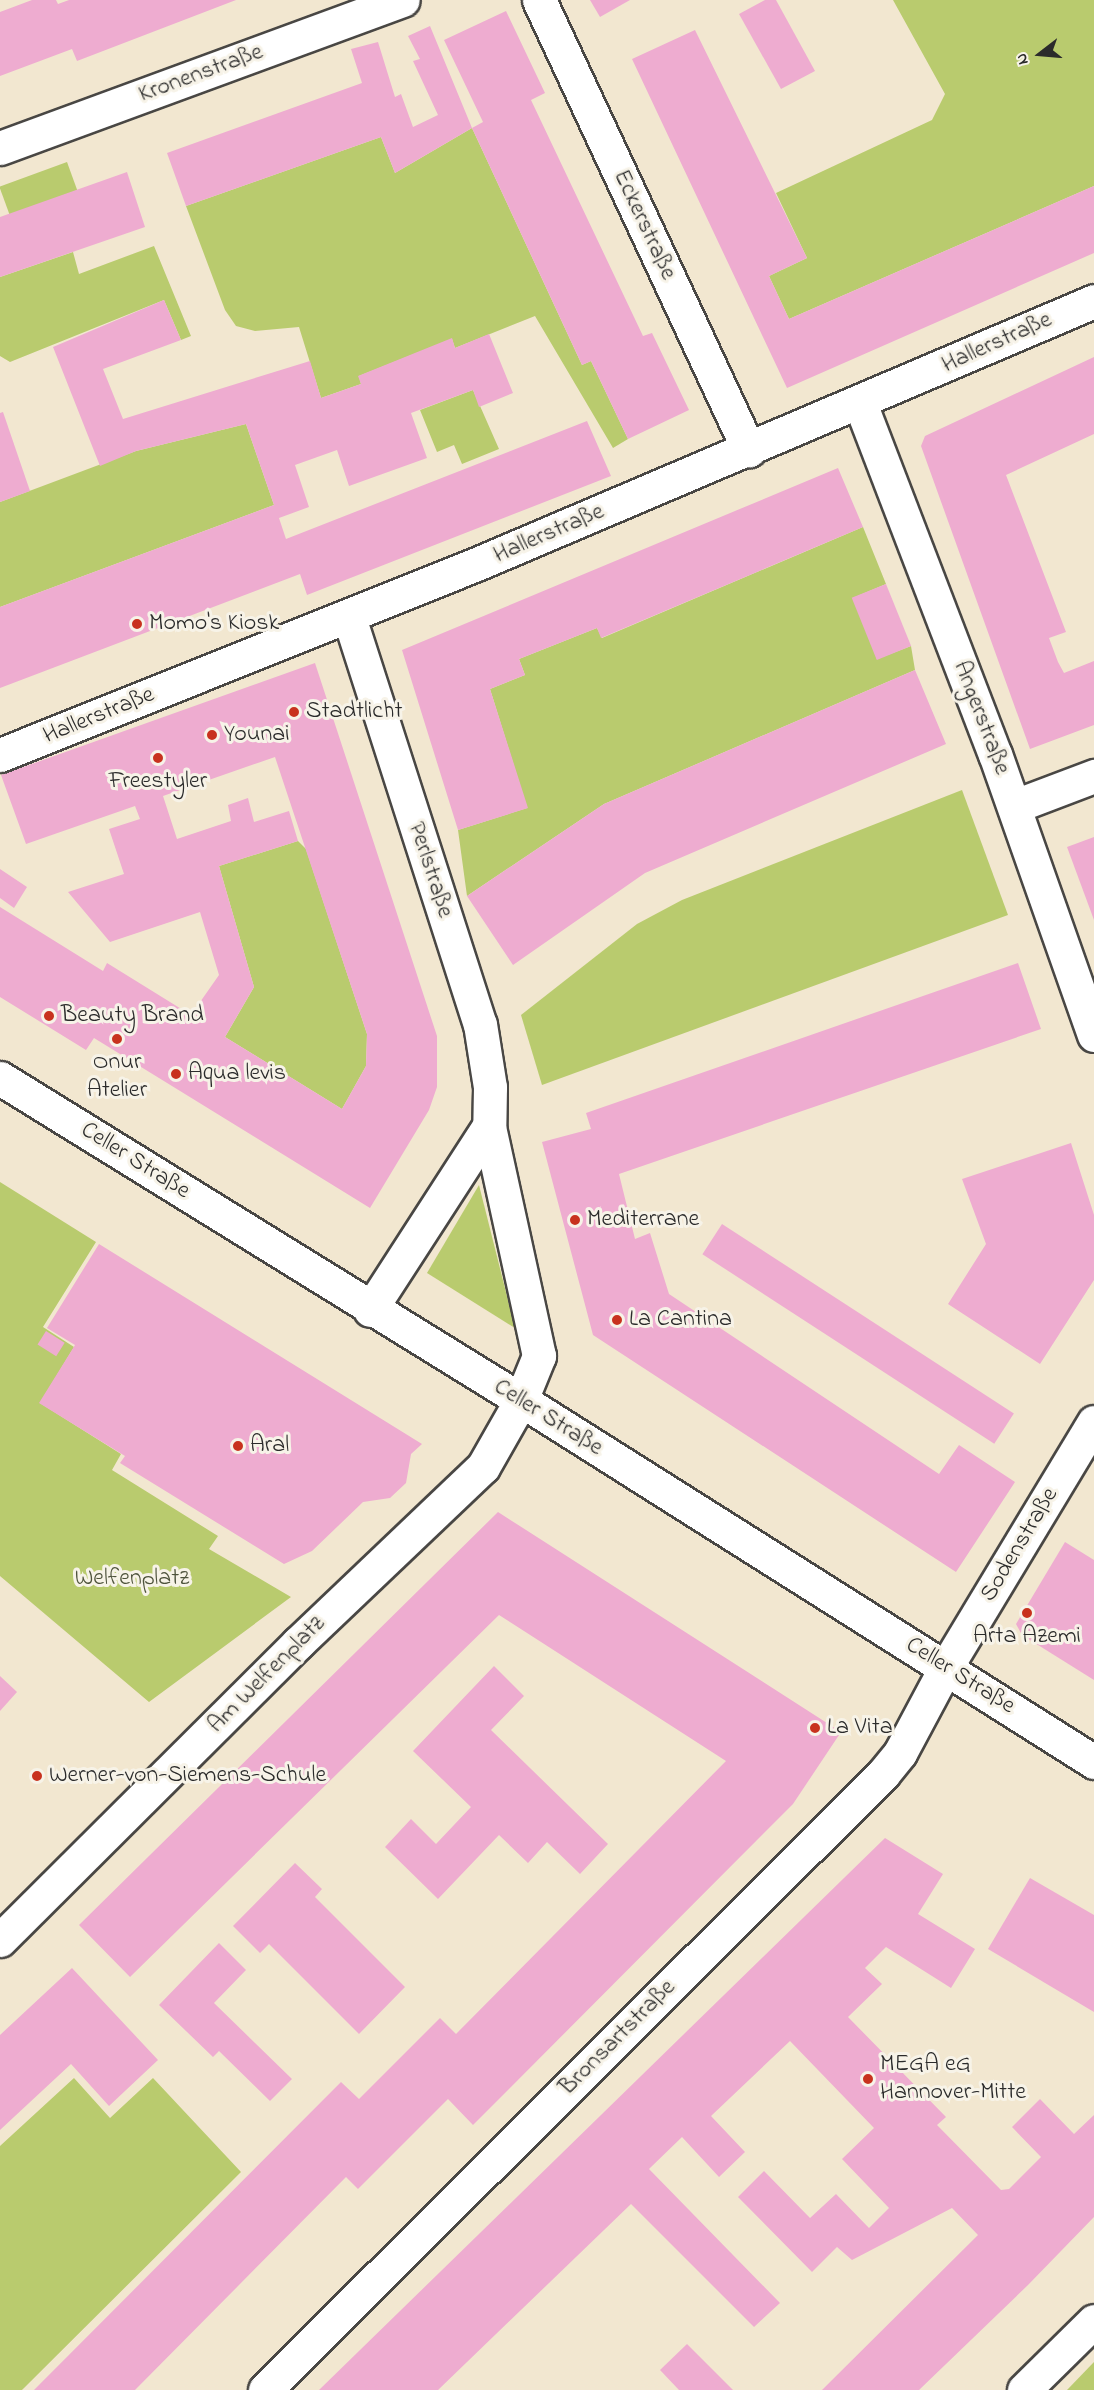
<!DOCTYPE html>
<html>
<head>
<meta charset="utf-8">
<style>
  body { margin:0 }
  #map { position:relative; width:1094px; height:2390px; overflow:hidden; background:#f2e7d0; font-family:"Indie Flower",sans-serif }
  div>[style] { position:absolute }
  .green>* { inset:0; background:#b9cb6e; transform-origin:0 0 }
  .building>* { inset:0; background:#eeacd0; transform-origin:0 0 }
  .roads { filter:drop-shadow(2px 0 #494744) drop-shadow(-2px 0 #494744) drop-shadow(0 2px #494744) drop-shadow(0 -2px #494744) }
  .minor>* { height:33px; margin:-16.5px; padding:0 16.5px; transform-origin:16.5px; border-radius:16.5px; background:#fff }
  .major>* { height:33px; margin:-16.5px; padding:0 16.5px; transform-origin:16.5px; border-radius:16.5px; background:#fff }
  .dots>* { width:16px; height:16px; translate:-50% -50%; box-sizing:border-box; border:3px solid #f7f3e8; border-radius:50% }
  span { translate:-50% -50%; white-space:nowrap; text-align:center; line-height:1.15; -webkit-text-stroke:6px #f7f3e8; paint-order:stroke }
  .street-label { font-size:24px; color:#2b2b2b }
  .poi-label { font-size:24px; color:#2b2b2b }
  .left { translate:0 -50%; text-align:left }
  .park-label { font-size:24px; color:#4e533c }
  .north { position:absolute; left:1010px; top:24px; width:60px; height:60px; -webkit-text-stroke:4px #f7f3e8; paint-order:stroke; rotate:254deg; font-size:16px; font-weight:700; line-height:24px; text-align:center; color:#2b2b2b }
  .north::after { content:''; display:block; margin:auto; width:21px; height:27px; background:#2b2b2b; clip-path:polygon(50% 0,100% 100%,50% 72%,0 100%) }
</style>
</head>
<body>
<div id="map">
  <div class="green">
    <div style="clip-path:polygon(893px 0,1094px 0,1094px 186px,789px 319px,769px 276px,807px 258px,776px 193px,932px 120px,945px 94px)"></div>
    <div style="clip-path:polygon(472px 128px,582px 365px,591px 361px,628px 439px,613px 448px,535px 316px,455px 348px,452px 339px,359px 376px,361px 384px,321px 398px,299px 327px,255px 331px,236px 326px,225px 310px,186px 206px,381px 137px,395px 173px)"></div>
    <div style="left:67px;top:162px;width:30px;height:72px;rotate:70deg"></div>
    <div style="clip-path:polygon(154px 246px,191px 336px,181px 340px,164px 300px,10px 362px,0 356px,0 277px,73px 252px,79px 274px)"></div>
    <div style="clip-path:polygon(473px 390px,499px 449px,462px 464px,454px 445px,437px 452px,420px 410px)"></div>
    <div style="clip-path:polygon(246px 424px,274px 505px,0 607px,0 502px,136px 451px)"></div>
    <div style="clip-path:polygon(863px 527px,886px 584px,853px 598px,877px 659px,911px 646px,915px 670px,604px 804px,467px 896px,458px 830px,527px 808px,490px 689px,525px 675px,519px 659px,597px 628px,602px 638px)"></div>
    <div style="clip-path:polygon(962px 790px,1008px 915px,542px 1085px,521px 1015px,637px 924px,682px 900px)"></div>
    <div style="clip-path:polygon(298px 841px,306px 849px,367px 1034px,366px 1066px,342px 1109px,225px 1037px,254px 987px,219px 866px)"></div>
    <div style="clip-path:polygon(0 1182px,96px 1242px,43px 1327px,74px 1347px,40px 1403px,121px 1454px,112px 1470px,218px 1536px,209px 1549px,291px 1597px,149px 1702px,0 1576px)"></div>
    <div style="clip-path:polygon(479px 1185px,515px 1328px,427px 1273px)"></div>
    <div style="clip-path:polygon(74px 2078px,110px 2118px,153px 2078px,241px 2172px,22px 2390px,0 2390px,0 2146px)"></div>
    <div style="clip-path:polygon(1094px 2362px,1094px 2390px,1067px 2390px)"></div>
  </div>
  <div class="building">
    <div style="clip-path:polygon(32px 0,56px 0,58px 4px,69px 0,236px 0,77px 61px,72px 49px,0 76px,0 12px)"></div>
    <div style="clip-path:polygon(590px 0,630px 0,600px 17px)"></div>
    <div style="clip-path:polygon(765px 0,776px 0,815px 71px,781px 89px,739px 14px)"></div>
    <div style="clip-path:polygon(506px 11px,545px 93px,531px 100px,643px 336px,652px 333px,689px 410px,628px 439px,591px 361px,582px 365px,472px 128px,483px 122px,444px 40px)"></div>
    <div style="clip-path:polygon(430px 26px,472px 128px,395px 173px,381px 137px,186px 206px,167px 153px,362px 83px,351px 49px,378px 42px,395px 97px,401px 94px,413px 127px,438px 115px,413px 61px,420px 59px,408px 36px)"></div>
    <div style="clip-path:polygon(695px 30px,807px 258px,769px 276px,789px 319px,1094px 186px,1094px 253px,787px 388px,632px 59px)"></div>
    <div style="clip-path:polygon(127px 172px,145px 227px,0 277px,0 217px)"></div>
    <div style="clip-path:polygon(164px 300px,181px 340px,103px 369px,123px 419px,310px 361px,321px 398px,361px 384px,358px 376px,452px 338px,455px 348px,489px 334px,513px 393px,479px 407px,473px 390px,411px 413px,427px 458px,349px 486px,337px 450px,295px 465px,309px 507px,279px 518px,286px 539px,587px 421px,611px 476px,307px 595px,300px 574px,0 688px,0 607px,274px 505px,246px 424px,136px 451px,100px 466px,53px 347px)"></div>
    <div style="clip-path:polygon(1094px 357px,1094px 434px,1006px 475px,1066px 632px,1049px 638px,1058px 662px,1064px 673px,1094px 661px,1094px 725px,1030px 749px,921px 446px,925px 436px)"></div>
    <div style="clip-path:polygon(3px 412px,30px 491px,0 502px,0 413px)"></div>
    <div style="clip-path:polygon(838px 468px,863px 527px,601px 638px,597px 628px,519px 659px,525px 675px,490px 689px,528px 808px,458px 830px,402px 650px)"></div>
    <div style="left:886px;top:584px;width:67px;height:37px;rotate:68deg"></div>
    <div style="clip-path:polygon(evenodd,315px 663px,437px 1036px,437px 1087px,429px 1110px,370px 1208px,94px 1038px,86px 1050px,0 997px,0 907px,103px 971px,107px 963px,191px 1015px,219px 975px,200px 912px,110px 942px,68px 892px,124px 874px,109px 829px,140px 819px,135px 806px,26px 844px,1px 775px,315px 663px,275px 757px,367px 1034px,366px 1066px,342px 1109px,225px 1037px,254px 987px,219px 866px,298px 841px,289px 811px,254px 822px,248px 798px,228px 805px,231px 821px,177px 839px,163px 796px,275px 757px)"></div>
    <div style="clip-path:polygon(915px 670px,946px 744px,645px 873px,513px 965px,467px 896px,604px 804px)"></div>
    <div style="clip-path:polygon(1094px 837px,1094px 920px,1067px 847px)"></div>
    <div style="clip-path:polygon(0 869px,27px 887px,14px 908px,0 898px)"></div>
    <div style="clip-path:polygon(1018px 963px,1041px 1029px,619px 1174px,635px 1239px,650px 1233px,669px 1294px,939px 1474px,959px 1445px,1015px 1482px,956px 1572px,593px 1335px,542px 1142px,591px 1129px,586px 1113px)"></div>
    <div style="clip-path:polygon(1071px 1143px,1094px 1215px,1094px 1280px,1040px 1364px,948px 1304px,986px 1244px,962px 1179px)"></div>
    <div style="left:722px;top:1224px;width:348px;height:36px;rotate:33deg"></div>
    <div style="clip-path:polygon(99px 1244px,422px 1444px,411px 1454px,406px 1483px,390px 1498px,363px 1502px,312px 1551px,284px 1564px,120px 1463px,125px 1456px,39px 1403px,75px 1345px,47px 1328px)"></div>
    <div style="left:46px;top:1331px;width:22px;height:16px;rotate:32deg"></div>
    <div style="clip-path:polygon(498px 1512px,841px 1732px,793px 1804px,473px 2125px,448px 2099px,358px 2189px,346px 2177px,135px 2390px,34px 2390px,341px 2082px,359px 2099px,440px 2018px,456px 2034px,726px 1761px,499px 1615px,130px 1977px,79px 1925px)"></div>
    <div style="clip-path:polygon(1065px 1542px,1094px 1560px,1094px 1680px,1022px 1635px,1016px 1624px)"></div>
    <div style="clip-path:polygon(494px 1666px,524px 1696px,491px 1730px,608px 1844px,580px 1874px,547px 1842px,528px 1863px,499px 1835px,438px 1899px,385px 1847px,411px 1819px,436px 1844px,471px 1807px,413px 1751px)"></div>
    <div style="clip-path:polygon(0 1676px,17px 1692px,0 1711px)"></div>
    <div style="clip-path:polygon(885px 1838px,943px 1874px,918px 1914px,975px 1949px,951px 1988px,886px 1947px,865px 1968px,882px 1984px,848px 2017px,946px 2117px,937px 2125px,1001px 2190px,1009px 2189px,1041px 2157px,1012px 2127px,1040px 2099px,1074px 2134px,1094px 2115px,1094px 2217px,1028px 2285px,919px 2390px,822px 2390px,978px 2235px,952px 2208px,852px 2260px,837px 2247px,812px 2272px,738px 2197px,764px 2171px,810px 2218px,836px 2194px,869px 2228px,889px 2208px,842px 2159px,874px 2128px,790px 2041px,711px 2116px,745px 2152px,719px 2177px,682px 2137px,649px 2169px,780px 2303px,754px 2327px,631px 2204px,438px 2390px,319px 2390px)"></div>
    <div style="clip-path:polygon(295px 1863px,322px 1889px,315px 1897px,405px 1987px,359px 2034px,269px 1944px,260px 1953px,233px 1926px)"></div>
    <div style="clip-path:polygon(1030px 1878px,1094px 1915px,1094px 2012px,988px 1949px)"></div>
    <div style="clip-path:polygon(219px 1943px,246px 1970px,214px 2003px,292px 2079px,270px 2101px,219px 2051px,213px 2057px,159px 2005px)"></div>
    <div style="clip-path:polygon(72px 1968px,158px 2060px,109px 2106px,71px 2064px,0 2130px,0 2035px)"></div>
    <div style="clip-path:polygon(687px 2344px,733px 2390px,679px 2390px,660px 2370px)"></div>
  </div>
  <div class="roads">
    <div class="minor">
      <div style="left:539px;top:0;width:497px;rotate:65deg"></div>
      <div style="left:0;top:148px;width:429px;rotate:-20.2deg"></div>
      <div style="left:860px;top:403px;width:376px;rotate:69deg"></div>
      <div style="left:995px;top:754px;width:298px;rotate:70.6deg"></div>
      <div style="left:349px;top:617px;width:428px;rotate:72.2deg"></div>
      <div style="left:480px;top:1024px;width:64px;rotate:81deg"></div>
      <div style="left:490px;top:1087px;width:39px;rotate:91deg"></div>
      <div style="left:489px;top:1126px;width:219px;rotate:122.9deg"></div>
      <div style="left:0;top:755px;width:516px;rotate:-21.84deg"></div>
      <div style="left:479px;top:563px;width:668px;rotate:-23.07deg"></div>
      <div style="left:1015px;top:806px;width:85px;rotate:-20.8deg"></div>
      <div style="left:0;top:1078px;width:612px;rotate:31.72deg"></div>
      <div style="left:521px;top:1400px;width:678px;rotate:32.28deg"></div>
      <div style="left:0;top:1940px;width:421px;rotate:-44.9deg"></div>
      <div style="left:298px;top:1643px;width:255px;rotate:-43.6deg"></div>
      <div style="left:483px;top:1467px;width:77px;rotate:-60.4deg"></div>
      <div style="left:521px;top:1400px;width:48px;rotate:-67.8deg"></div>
      <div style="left:539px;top:1356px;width:235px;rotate:-102.3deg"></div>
      <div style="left:265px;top:2390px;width:873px;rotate:-44.91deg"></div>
      <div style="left:883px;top:1774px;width:27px;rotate:-51deg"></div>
      <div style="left:900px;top:1753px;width:98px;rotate:-61.9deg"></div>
      <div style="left:946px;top:1667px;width:286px;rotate:-58.9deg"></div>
    </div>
    <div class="major">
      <div style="left:1024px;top:2390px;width:98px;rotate:-44.6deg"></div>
    </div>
  </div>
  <div class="dots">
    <div style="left:137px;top:624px;background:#c8321e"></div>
    <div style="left:294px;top:712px;background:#c8321e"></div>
    <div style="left:212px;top:735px;background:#c8321e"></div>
    <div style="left:158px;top:758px;background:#c8321e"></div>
    <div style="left:49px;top:1016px;background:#c8321e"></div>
    <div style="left:117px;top:1039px;background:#c8321e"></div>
    <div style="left:176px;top:1074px;background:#c8321e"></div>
    <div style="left:575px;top:1220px;background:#c8321e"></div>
    <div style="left:617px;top:1320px;background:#c8321e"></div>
    <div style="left:238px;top:1446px;background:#c8321e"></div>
    <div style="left:1027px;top:1613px;background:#c8321e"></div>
    <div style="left:815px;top:1728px;background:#c8321e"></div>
    <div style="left:37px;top:1776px;background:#c8321e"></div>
    <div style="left:868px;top:2079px;background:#c8321e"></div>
  </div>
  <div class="street-label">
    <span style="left:201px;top:74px;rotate:-20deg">Kronenstraße</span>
    <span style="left:644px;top:225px;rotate:65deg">Eckerstraße</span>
    <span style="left:997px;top:343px;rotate:-24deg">Hallerstraße</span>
    <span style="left:549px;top:534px;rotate:-23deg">Hallerstraße</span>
    <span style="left:99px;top:716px;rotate:-22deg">Hallerstraße</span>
    <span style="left:981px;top:718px;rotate:69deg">Angerstraße</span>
    <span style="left:430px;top:870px;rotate:72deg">Perlstraße</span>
    <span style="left:135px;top:1161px;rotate:32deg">Celler Straße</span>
    <span style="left:548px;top:1418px;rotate:32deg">Celler Straße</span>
    <span style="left:1020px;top:1545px;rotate:-59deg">Sodenstraße</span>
    <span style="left:267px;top:1675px;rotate:-45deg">Am Welfenplatz</span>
    <span style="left:960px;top:1676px;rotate:32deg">Celler Straße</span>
    <span style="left:618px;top:2038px;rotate:-45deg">Bronsartstraße</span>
  </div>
  <div class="poi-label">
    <span class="left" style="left:149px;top:624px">Momo's Kiosk</span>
    <span class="left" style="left:306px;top:712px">Stadtlicht</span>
    <span class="left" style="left:224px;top:735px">Younai</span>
    <span style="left:158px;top:782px">Freestyler</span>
    <span class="left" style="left:61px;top:1016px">Beauty Brand</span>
    <span style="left:117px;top:1077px">Onur<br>Atelier</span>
    <span class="left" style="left:188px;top:1074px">Aqua levis</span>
    <span class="left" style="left:587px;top:1220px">Mediterrane</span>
    <span class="left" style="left:629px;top:1320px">La Cantina</span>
    <span class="left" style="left:250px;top:1446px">Aral</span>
    <span style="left:1027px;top:1637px">Arta Azemi</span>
    <span class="left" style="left:827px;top:1728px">La Vita</span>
    <span class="left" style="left:49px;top:1776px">Werner-von-Siemens-Schule</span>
    <span class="left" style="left:880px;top:2079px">MEGA eG<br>Hannover-Mitte</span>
  </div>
  <div class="park-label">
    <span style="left:132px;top:1579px">Welfenplatz</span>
  </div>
  <div class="north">N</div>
</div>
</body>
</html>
